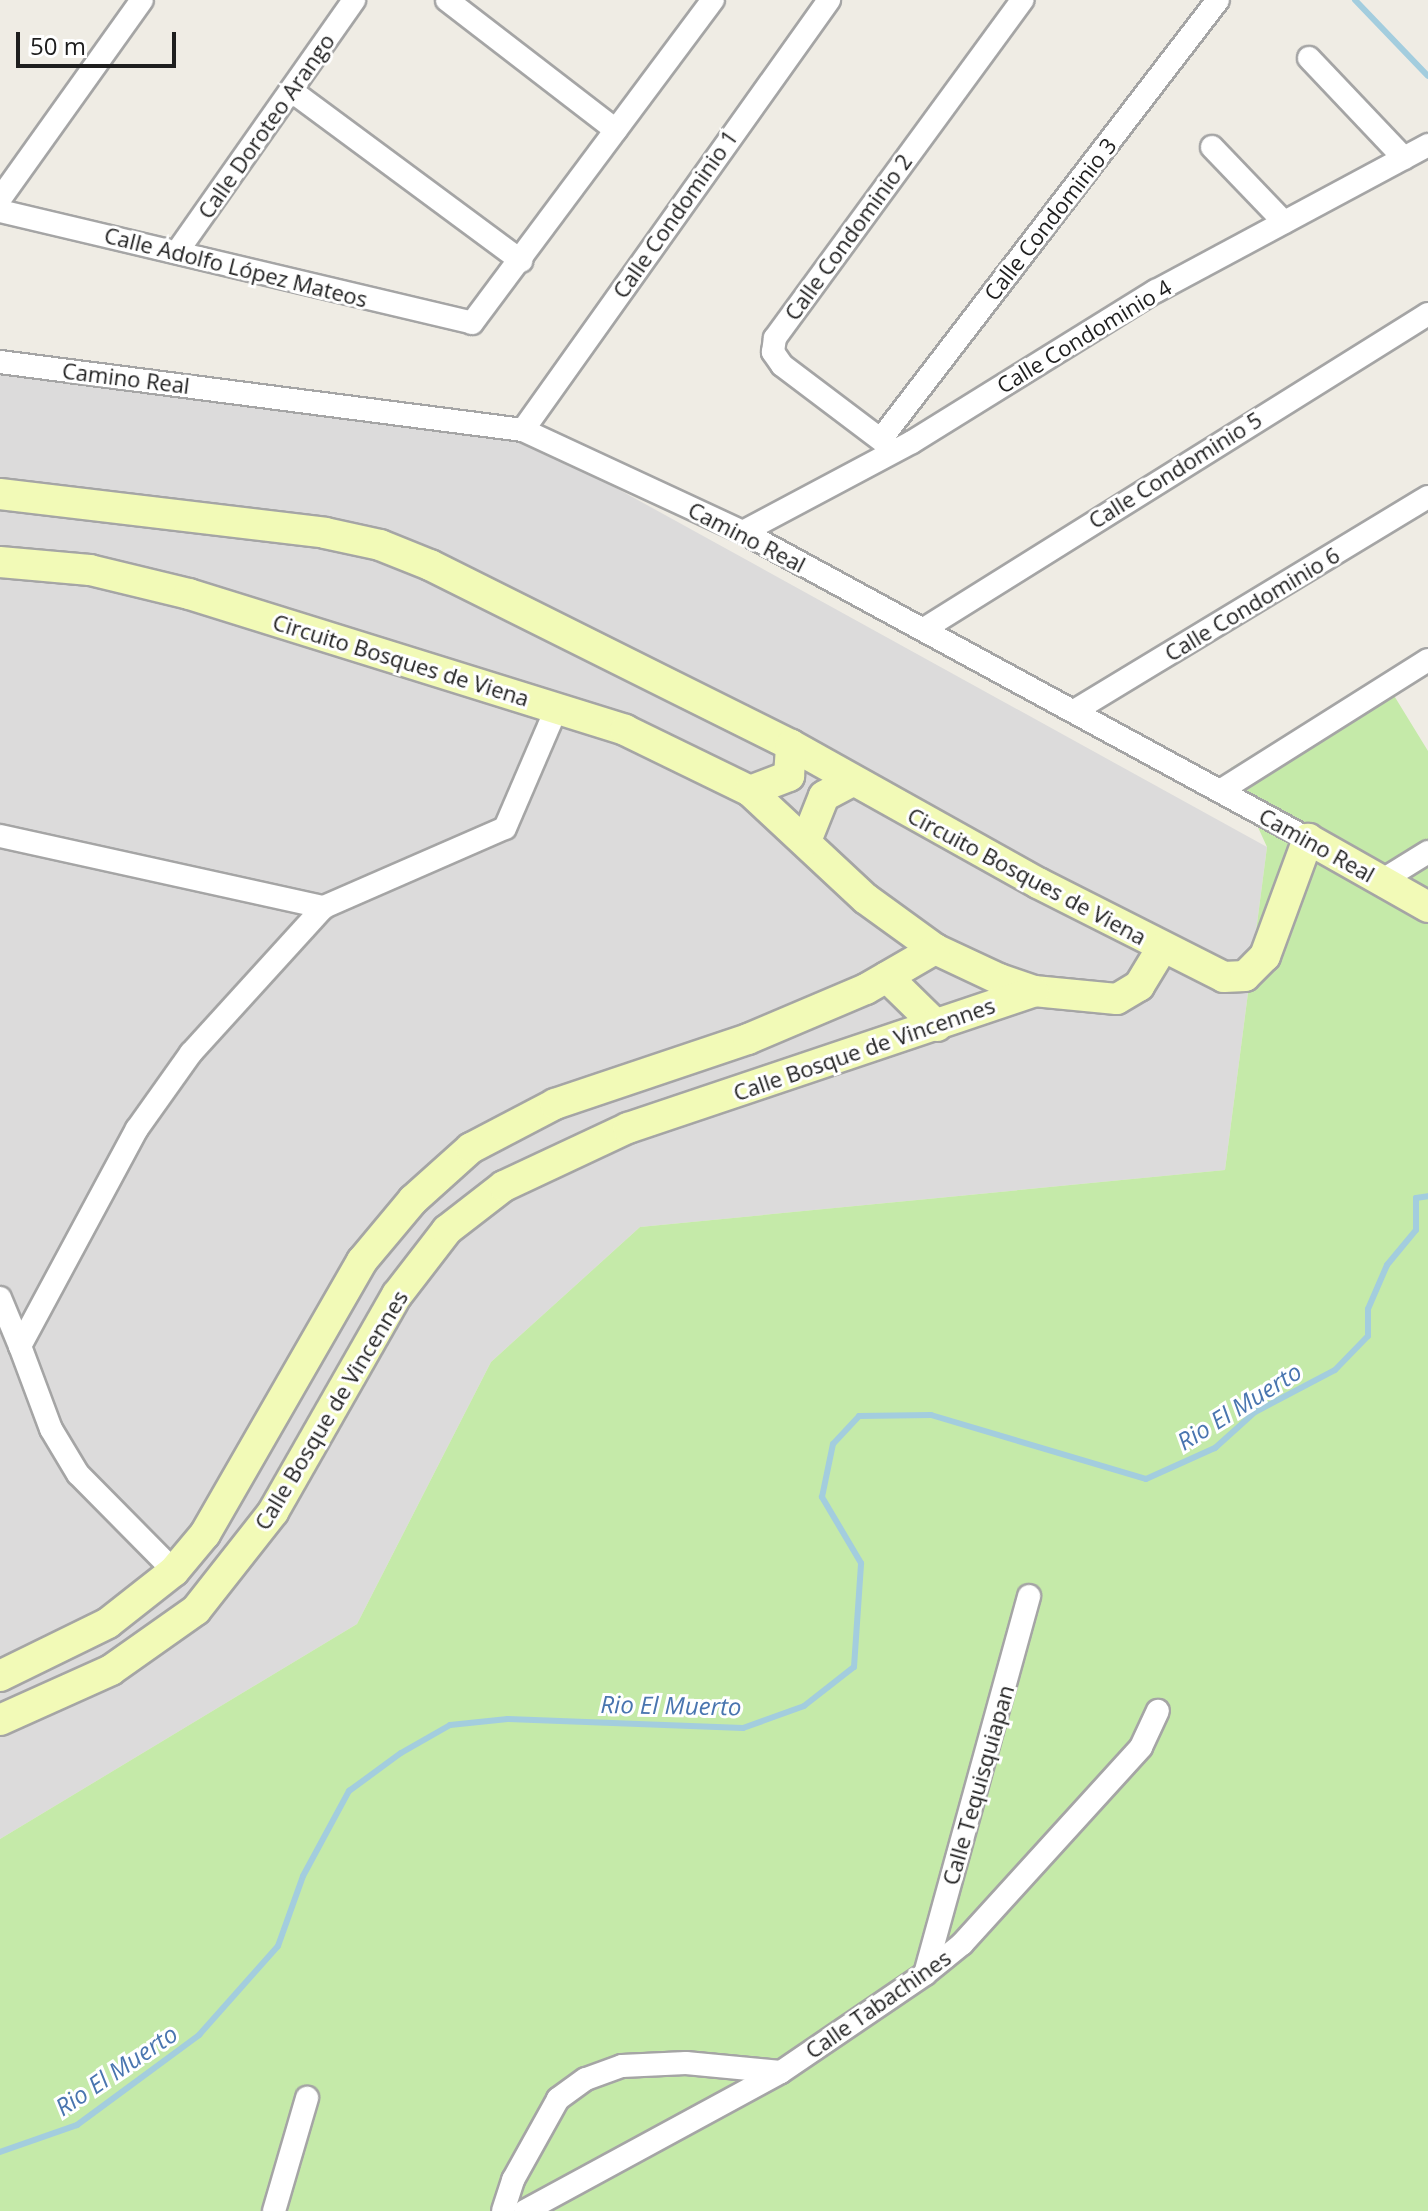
<!DOCTYPE html>
<html>
<head>
<meta charset="utf-8">
<style>
  body { margin:0 }
  #map { position:relative; width:1428px; height:2211px; overflow:hidden; background:#efece4; font-family:"Open Sans",sans-serif }
  div>[style] { position:absolute }
  .residential>* { inset:0; background:#dcdbdb }
  .grass>* { inset:0; background:#c5eaa9 }
  .stream>* { height:6px; margin:-3px; padding:0 3px; transform-origin:3px; border-radius:3px; background:#a3cdde }
  .roads { filter:drop-shadow(2px 0 #a5a5a5) drop-shadow(-2px 0 #a5a5a5) drop-shadow(0 2px #a5a5a5) drop-shadow(0 -2px #a5a5a5) }
  .street>* { height:22px; margin:-11px; padding:0 11px; transform-origin:11px; border-radius:11px; background:#fff }
  .secondary>* { height:30px; margin:-15px; padding:0 15px; transform-origin:15px; border-radius:15px; background:#f2fab7 }
  span { translate:-50% -50%; white-space:nowrap; text-align:center; line-height:1.15; -webkit-text-stroke:6px #fff; paint-order:stroke }
  .street-label { font-size:22px; color:#1e1e1e }
  .water-label { font-size:24px; color:#4975af; font-style:italic }
  .scale { position:absolute; left:16px; top:32px; width:160px; height:36px; box-sizing:border-box; border:4px solid #1e1e1e; border-top:0; padding-left:10px; font-size:24px; line-height:28px; white-space:nowrap; color:#1e1e1e; -webkit-text-stroke:6px #fff; paint-order:stroke }
</style>
</head>
<body>
<div id="map">
  <div class="residential">
    <div style="clip-path:polygon(0 367px,491px 419px,1267px 847px,1225px 1170px,640px 1227px,491px 1362px,357px 1624px,0 1839px)"></div>
  </div>
  <div class="grass">
    <div style="clip-path:polygon(1382px 676px,1428px 751px,1428px 2211px,0 2211px,0 1839px,357px 1624px,491px 1362px,640px 1227px,1225px 1170px,1267px 847px,1231px 768px)"></div>
  </div>
  <div class="stream">
    <div style="left:1355px;top:0;width:105px;rotate:46.2deg"></div>
    <div style="left:0;top:2152px;width:82px;rotate:-19.3deg"></div>
    <div style="left:77px;top:2125px;width:152px;rotate:-36.4deg"></div>
    <div style="left:199px;top:2035px;width:119px;rotate:-48.4deg"></div>
    <div style="left:278px;top:1946px;width:74px;rotate:-70.3deg"></div>
    <div style="left:303px;top:1876px;width:97px;rotate:-61.6deg"></div>
    <div style="left:349px;top:1791px;width:64px;rotate:-36.2deg"></div>
    <div style="left:401px;top:1753px;width:56px;rotate:-29.7deg"></div>
    <div style="left:450px;top:1725px;width:58px;rotate:-5.9deg"></div>
    <div style="left:508px;top:1719px;width:235px;rotate:2.2deg"></div>
    <div style="left:743px;top:1728px;width:65px;rotate:-19.8deg"></div>
    <div style="left:804px;top:1706px;width:63px;rotate:-38deg"></div>
    <div style="left:854px;top:1667px;width:104px;rotate:-86.1deg"></div>
    <div style="left:861px;top:1563px;width:77px;rotate:-120.6deg"></div>
    <div style="left:822px;top:1497px;width:54px;rotate:-78.3deg"></div>
    <div style="left:833px;top:1444px;width:38px;rotate:-47deg"></div>
    <div style="left:859px;top:1416px;width:72px;rotate:-0.8deg"></div>
    <div style="left:931px;top:1415px;width:224px;rotate:16.6deg"></div>
    <div style="left:1146px;top:1479px;width:76px;rotate:-24.2deg"></div>
    <div style="left:1215px;top:1448px;width:54px;rotate:-42deg"></div>
    <div style="left:1255px;top:1412px;width:90px;rotate:-27.7deg"></div>
    <div style="left:1335px;top:1370px;width:47px;rotate:-45.9deg"></div>
    <div style="left:1368px;top:1336px;width:27px;rotate:-90deg"></div>
    <div style="left:1368px;top:1309px;width:48px;rotate:-66.6deg"></div>
    <div style="left:1387px;top:1265px;width:45px;rotate:-50.4deg"></div>
    <div style="left:1416px;top:1230px;width:32px;rotate:-90deg"></div>
    <div style="left:1416px;top:1198px;width:12px;rotate:-9deg"></div>
  </div>
  <div class="roads">
    <div class="street">
      <div style="left:447px;top:0;width:213px;rotate:37.6deg"></div>
      <div style="left:1309px;top:58px;width:138px;rotate:46.5deg"></div>
      <div style="left:293px;top:92px;width:284px;rotate:36.5deg"></div>
      <div style="left:1212px;top:147px;width:104px;rotate:46.2deg"></div>
      <div style="left:0;top:199px;width:244px;rotate:-54.5deg"></div>
      <div style="left:0;top:211px;width:485px;rotate:13.3deg"></div>
      <div style="left:472px;top:323px;width:403px;rotate:-53.3deg"></div>
      <div style="left:177px;top:252px;width:308px;rotate:-54.9deg"></div>
      <div style="left:0;top:362px;width:527px;rotate:7.41deg"></div>
      <div style="left:523px;top:430px;width:242px;rotate:24.9deg"></div>
      <div style="left:743px;top:532px;width:643px;rotate:28.52deg"></div>
      <div style="left:523px;top:430px;width:528px;rotate:-54.56deg"></div>
      <div style="left:881px;top:439px;width:553px;rotate:-52.49deg"></div>
      <div style="left:893px;top:449px;width:139px;rotate:-142.9deg"></div>
      <div style="left:782px;top:365px;width:16px;rotate:-125deg"></div>
      <div style="left:773px;top:352px;width:14px;rotate:-82deg"></div>
      <div style="left:775px;top:338px;width:419px;rotate:-53.8deg"></div>
      <div style="left:743px;top:532px;width:191px;rotate:-28deg"></div>
      <div style="left:912px;top:442px;width:287px;rotate:-31.8deg"></div>
      <div style="left:1156px;top:291px;width:309px;rotate:-28.2deg"></div>
      <div style="left:924px;top:629px;width:594px;rotate:-32.01deg"></div>
      <div style="left:1076px;top:710px;width:411px;rotate:-31.2deg"></div>
      <div style="left:1220px;top:791px;width:246px;rotate:-32.2deg"></div>
      <div style="left:0;top:836px;width:332px;rotate:12.4deg"></div>
      <div style="left:1381px;top:881px;width:55px;rotate:-31.7deg"></div>
      <div style="left:0;top:1298px;width:52px;rotate:67.4deg"></div>
      <div style="left:174px;top:1571px;width:136px;rotate:-134.7deg"></div>
      <div style="left:78px;top:1474px;width:52px;rotate:-121deg"></div>
      <div style="left:51px;top:1429px;width:89px;rotate:-110.5deg"></div>
      <div style="left:20px;top:1346px;width:247px;rotate:-61.7deg"></div>
      <div style="left:137px;top:1129px;width:93px;rotate:-54.6deg"></div>
      <div style="left:191px;top:1053px;width:197px;rotate:-47.7deg"></div>
      <div style="left:324px;top:907px;width:197px;rotate:-23.6deg"></div>
      <div style="left:505px;top:828px;width:132px;rotate:-66.7deg"></div>
      <div style="left:925px;top:1974px;width:392px;rotate:-74.6deg"></div>
      <div style="left:274px;top:2211px;width:118px;rotate:-73.7deg"></div>
      <div style="left:503px;top:2211px;width:33px;rotate:-72deg"></div>
      <div style="left:513px;top:2180px;width:93px;rotate:-60.9deg"></div>
      <div style="left:558px;top:2099px;width:34px;rotate:-36deg"></div>
      <div style="left:586px;top:2079px;width:38px;rotate:-20deg"></div>
      <div style="left:622px;top:2066px;width:64px;rotate:-2.7deg"></div>
      <div style="left:686px;top:2063px;width:95px;rotate:5.4deg"></div>
      <div style="left:525px;top:2211px;width:291px;rotate:-28.5deg"></div>
      <div style="left:781px;top:2072px;width:174px;rotate:-34.2deg"></div>
      <div style="left:925px;top:1974px;width:48px;rotate:-39deg"></div>
      <div style="left:962px;top:1944px;width:266px;rotate:-47.7deg"></div>
      <div style="left:1141px;top:1747px;width:40px;rotate:-65deg"></div>
    </div>
    <div class="secondary">
      <div style="left:0;top:494px;width:327px;rotate:6.8deg"></div>
      <div style="left:325px;top:533px;width:56px;rotate:12.3deg"></div>
      <div style="left:380px;top:545px;width:54px;rotate:21.8deg"></div>
      <div style="left:430px;top:565px;width:403px;rotate:26.5deg"></div>
      <div style="left:791px;top:745px;width:283px;rotate:29.2deg"></div>
      <div style="left:1038px;top:883px;width:208px;rotate:26.8deg"></div>
      <div style="left:1224px;top:977px;width:21px;rotate:-3deg"></div>
      <div style="left:1245px;top:976px;width:28px;rotate:-45deg"></div>
      <div style="left:1265px;top:956px;width:125px;rotate:-69.8deg"></div>
      <div style="left:1308px;top:839px;width:138px;rotate:29.5deg"></div>
      <div style="left:0;top:562px;width:90px;rotate:5.1deg"></div>
      <div style="left:90px;top:570px;width:102px;rotate:13.6deg"></div>
      <div style="left:189px;top:594px;width:457px;rotate:17.3deg"></div>
      <div style="left:625px;top:730px;width:139px;rotate:26deg"></div>
      <div style="left:750px;top:791px;width:158px;rotate:43deg"></div>
      <div style="left:866px;top:899px;width:85px;rotate:35.9deg"></div>
      <div style="left:935px;top:949px;width:71px;rotate:25.1deg"></div>
      <div style="left:999px;top:979px;width:37px;rotate:19deg"></div>
      <div style="left:1034px;top:991px;width:83px;rotate:5.5deg"></div>
      <div style="left:1117px;top:999px;width:26px;rotate:-31deg"></div>
      <div style="left:1139px;top:986px;width:44px;rotate:-58.8deg"></div>
      <div style="left:750px;top:791px;width:42px;rotate:-21deg"></div>
      <div style="left:789px;top:776px;width:31px;rotate:-86deg"></div>
      <div style="left:806px;top:841px;width:48px;rotate:-68.2deg"></div>
      <div style="left:824px;top:796px;width:32px;rotate:-28deg"></div>
      <div style="left:887px;top:977px;width:70px;rotate:44.4deg"></div>
      <div style="left:0;top:1676px;width:120px;rotate:-26.1deg"></div>
      <div style="left:108px;top:1623px;width:84px;rotate:-38.2deg"></div>
      <div style="left:174px;top:1571px;width:48px;rotate:-50deg"></div>
      <div style="left:205px;top:1534px;width:315px;rotate:-60.1deg"></div>
      <div style="left:362px;top:1261px;width:80px;rotate:-50.1deg"></div>
      <div style="left:413px;top:1200px;width:78px;rotate:-41.9deg"></div>
      <div style="left:471px;top:1148px;width:95px;rotate:-27.6deg"></div>
      <div style="left:555px;top:1104px;width:204px;rotate:-18.6deg"></div>
      <div style="left:748px;top:1039px;width:128px;rotate:-23deg"></div>
      <div style="left:866px;top:989px;width:80px;rotate:-30.1deg"></div>
      <div style="left:0;top:1720px;width:122px;rotate:-24.2deg"></div>
      <div style="left:111px;top:1670px;width:104px;rotate:-35.2deg"></div>
      <div style="left:196px;top:1610px;width:125px;rotate:-51.8deg"></div>
      <div style="left:273px;top:1512px;width:250px;rotate:-60.3deg"></div>
      <div style="left:397px;top:1295px;width:82px;rotate:-52.4deg"></div>
      <div style="left:447px;top:1230px;width:72px;rotate:-37.7deg"></div>
      <div style="left:504px;top:1186px;width:137px;rotate:-25.1deg"></div>
      <div style="left:628px;top:1128px;width:428px;rotate:-18.6deg"></div>
    </div>
  </div>
  <div class="street-label">
    <span style="left:266px;top:126px;rotate:-55deg">Calle Doroteo Arango</span>
    <span style="left:675px;top:214px;rotate:-55deg">Calle Condominio 1</span>
    <span style="left:1050px;top:219px;rotate:-52deg">Calle Condominio 3</span>
    <span style="left:848px;top:237px;rotate:-54deg">Calle Condominio 2</span>
    <span style="left:236px;top:267px;rotate:14deg">Calle Adolfo López Mateos</span>
    <span style="left:1084px;top:336px;rotate:-31deg">Calle Condominio 4</span>
    <span style="left:126px;top:378px;rotate:7deg">Camino Real</span>
    <span style="left:1175px;top:470px;rotate:-32deg">Calle Condominio 5</span>
    <span style="left:747px;top:537px;rotate:27deg">Camino Real</span>
    <span style="left:1252px;top:604px;rotate:-31deg">Calle Condominio 6</span>
    <span style="left:401px;top:660px;rotate:17deg">Circuito Bosques de Viena</span>
    <span style="left:1317px;top:845px;rotate:29deg">Camino Real</span>
    <span style="left:1027px;top:876px;rotate:28deg">Circuito Bosques de Viena</span>
    <span style="left:864px;top:1049px;rotate:-19deg">Calle Bosque de Vincennes</span>
    <span style="left:331px;top:1410px;rotate:-59deg">Calle Bosque de Vincennes</span>
    <span style="left:978px;top:1785px;rotate:-74deg">Calle Tequisquiapan</span>
    <span style="left:878px;top:2004px;rotate:-35deg">Calle Tabachines</span>
  </div>
  <div class="water-label">
    <span style="left:1239px;top:1406px;rotate:-32deg">Rio El Muerto</span>
    <span style="left:671px;top:1705px;rotate:1deg">Rio El Muerto</span>
    <span style="left:116px;top:2070px;rotate:-34deg">Rio El Muerto</span>
  </div>
  <div class="scale">50 m</div>
</div>
</body>
</html>
